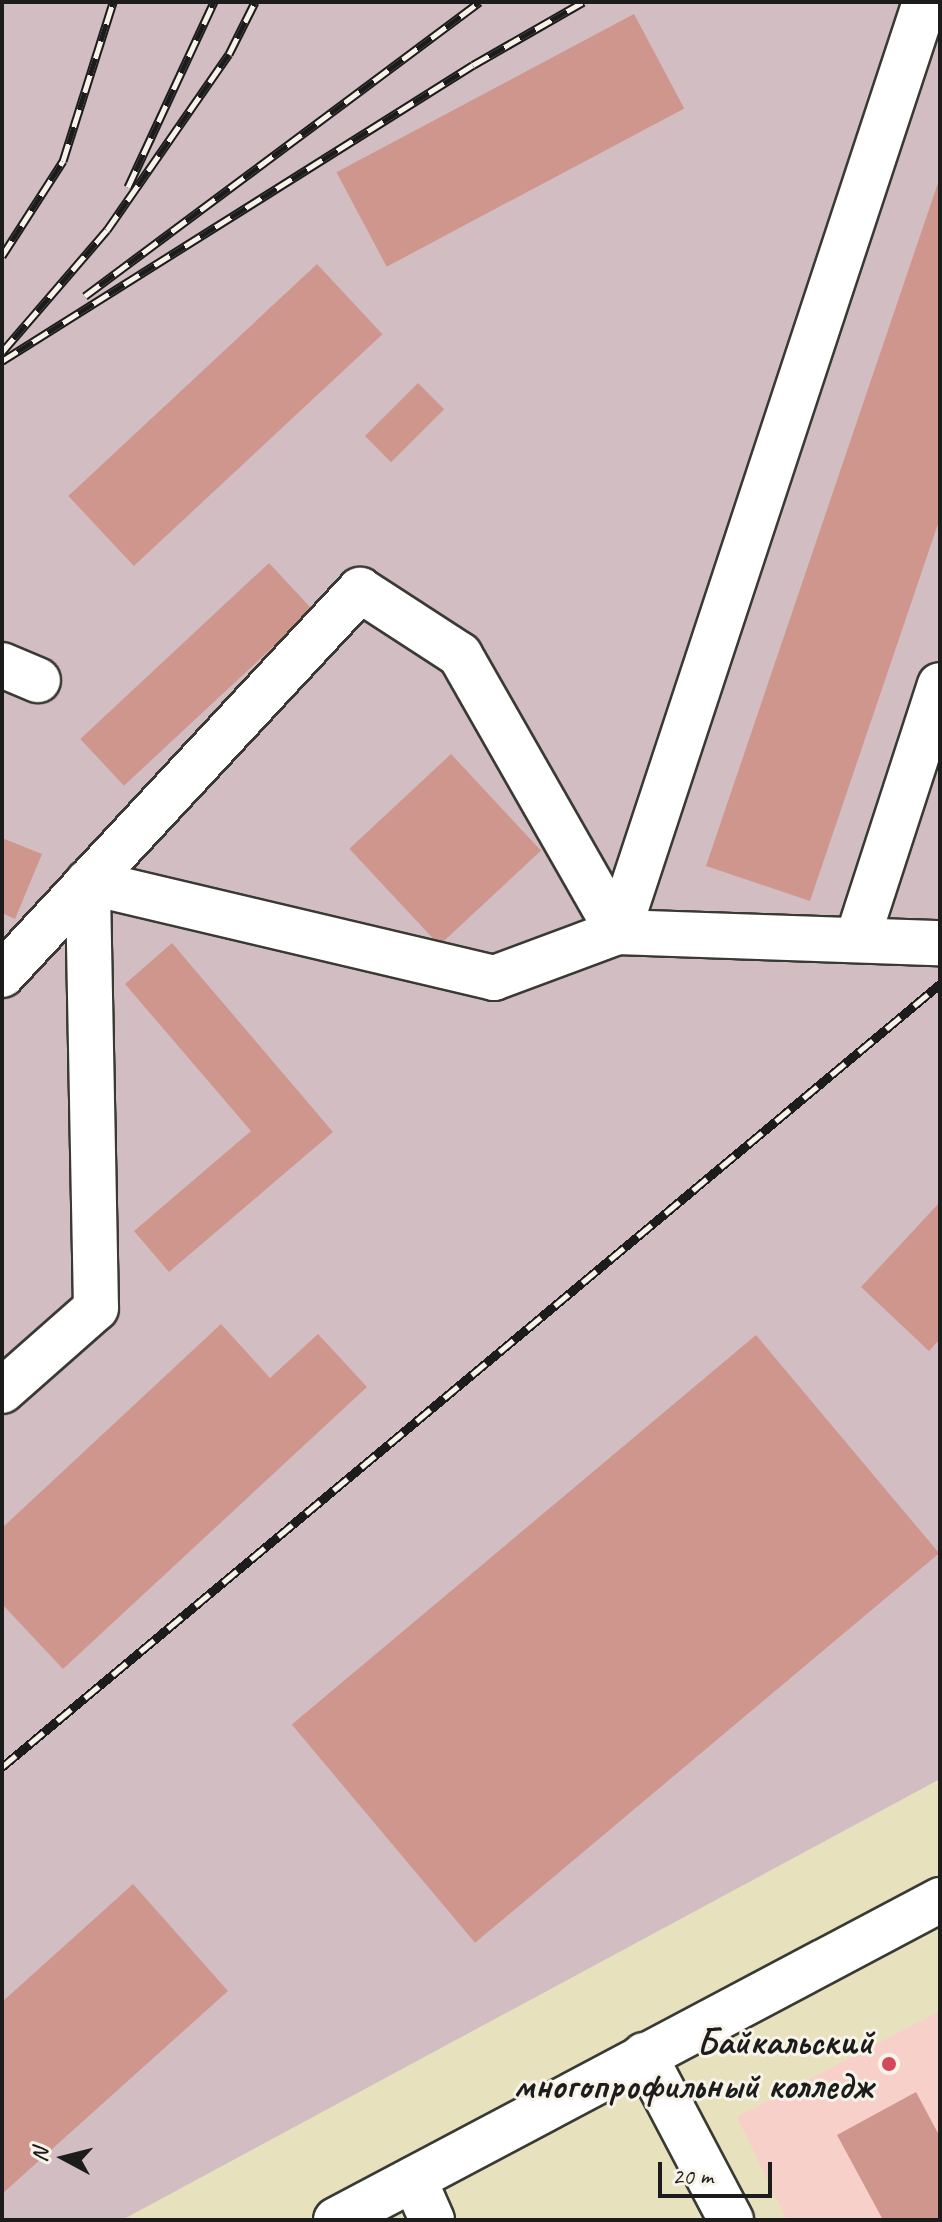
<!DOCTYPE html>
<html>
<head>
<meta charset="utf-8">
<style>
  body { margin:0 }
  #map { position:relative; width:942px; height:2222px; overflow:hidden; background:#e7e1be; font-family:Caveat,sans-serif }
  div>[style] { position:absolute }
  .built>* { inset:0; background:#f7d0ca }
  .industrial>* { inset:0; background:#d2bec2 }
  .building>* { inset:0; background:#cf968d; transform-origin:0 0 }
  .roads { filter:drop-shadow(2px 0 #3a3a34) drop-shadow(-2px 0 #3a3a34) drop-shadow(0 2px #3a3a34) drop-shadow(0 -2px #3a3a34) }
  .minor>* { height:44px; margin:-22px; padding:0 22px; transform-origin:22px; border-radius:22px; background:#fff }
  .major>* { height:44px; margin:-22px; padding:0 22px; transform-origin:22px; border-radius:22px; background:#fff }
  .rail>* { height:9px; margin-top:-4.5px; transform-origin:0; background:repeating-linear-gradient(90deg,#f7f3e8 0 18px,#1c1c1c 0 36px); box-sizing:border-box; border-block:2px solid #1c1c1c }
  .dots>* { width:22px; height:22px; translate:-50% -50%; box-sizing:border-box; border:4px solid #f7f3e8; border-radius:50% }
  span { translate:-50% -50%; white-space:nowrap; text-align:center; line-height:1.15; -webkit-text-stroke:6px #f7f3e8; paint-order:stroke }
  .poi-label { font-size:38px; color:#1c1c1c; font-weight:700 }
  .right { translate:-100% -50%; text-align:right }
  .frame { position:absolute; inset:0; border:4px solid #1c1c1c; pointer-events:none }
  .north { position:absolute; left:24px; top:2118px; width:80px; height:80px; -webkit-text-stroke:6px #f7f3e8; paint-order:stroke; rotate:277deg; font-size:22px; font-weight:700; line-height:32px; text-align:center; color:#1c1c1c }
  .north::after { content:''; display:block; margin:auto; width:28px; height:36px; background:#1c1c1c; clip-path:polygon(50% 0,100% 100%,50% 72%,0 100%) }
  .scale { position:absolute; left:658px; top:2162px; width:114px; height:36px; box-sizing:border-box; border:4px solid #1c1c1c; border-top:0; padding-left:10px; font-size:24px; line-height:28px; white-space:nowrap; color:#1c1c1c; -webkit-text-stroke:6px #f7f3e8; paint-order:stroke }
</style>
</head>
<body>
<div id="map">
  <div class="built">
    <div style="clip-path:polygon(940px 2011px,940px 2220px,787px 2220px,737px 2117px)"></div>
  </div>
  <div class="industrial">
    <div style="clip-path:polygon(2px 2px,940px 2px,940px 1779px,122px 2220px,2px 2220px)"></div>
  </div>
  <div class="building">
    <div style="left:634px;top:14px;width:107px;height:337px;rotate:62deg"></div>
    <div style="clip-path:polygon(940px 177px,940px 518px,810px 901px,706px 866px)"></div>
    <div style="left:317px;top:264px;width:96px;height:340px;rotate:47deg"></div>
    <div style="left:418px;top:383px;width:37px;height:75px;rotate:45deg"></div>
    <div style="left:269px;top:563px;width:64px;height:258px;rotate:47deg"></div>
    <div style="left:451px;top:754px;width:132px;height:139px;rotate:47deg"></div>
    <div style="clip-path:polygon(2px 838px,42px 854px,15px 919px,2px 913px)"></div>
    <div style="clip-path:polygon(172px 943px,333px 1132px,169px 1272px,134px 1231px,251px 1131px,125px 984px)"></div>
    <div style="clip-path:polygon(940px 1202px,940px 1339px,929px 1351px,861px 1287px)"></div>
    <div style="clip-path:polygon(221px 1324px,270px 1378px,318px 1334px,367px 1387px,63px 1669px,2px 1604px,2px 1528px)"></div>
    <div style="left:756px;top:1335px;width:285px;height:606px;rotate:50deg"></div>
    <div style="clip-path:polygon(133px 1884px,228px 1991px,2px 2194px,2px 2002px)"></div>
    <div style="clip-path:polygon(916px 2092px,940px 2137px,940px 2220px,883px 2220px,837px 2135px)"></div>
  </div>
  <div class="roads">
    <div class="minor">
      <div style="left:2px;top:665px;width:39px;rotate:23deg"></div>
      <div style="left:88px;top:882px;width:417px;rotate:13.3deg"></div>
      <div style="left:494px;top:978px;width:132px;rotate:-20.4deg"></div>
      <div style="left:618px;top:932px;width:979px;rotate:-71.73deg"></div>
      <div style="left:857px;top:940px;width:268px;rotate:-72deg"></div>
      <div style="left:2px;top:975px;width:526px;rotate:-47.08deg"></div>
      <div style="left:360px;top:590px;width:119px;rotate:33deg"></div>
      <div style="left:460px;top:655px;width:319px;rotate:60.3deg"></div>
      <div style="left:618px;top:932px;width:322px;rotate:2deg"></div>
      <div style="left:2px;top:1391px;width:125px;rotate:-41.4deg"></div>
      <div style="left:96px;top:1308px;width:426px;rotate:-91.1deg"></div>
      <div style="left:644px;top:2055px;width:187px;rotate:62.2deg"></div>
      <div style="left:414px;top:2179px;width:45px;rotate:66.3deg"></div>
    </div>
    <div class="major">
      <div style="left:336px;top:2220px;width:684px;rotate:-27.91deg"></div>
    </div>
  </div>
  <div class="rail">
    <div style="left:128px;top:187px;width:204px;rotate:-65.1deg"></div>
    <div style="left:2px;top:256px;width:113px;rotate:-57.3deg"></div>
    <div style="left:63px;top:161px;width:167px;rotate:-72.5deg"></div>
    <div style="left:85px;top:296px;width:492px;rotate:-36.7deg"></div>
    <div style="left:2px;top:352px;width:161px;rotate:-49.3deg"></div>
    <div style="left:107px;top:230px;width:214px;rotate:-55.3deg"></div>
    <div style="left:229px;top:54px;width:58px;rotate:-63.4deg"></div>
    <div style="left:2px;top:361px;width:556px;rotate:-32.15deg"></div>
    <div style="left:473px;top:65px;width:127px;rotate:-29.8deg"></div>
    <div style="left:2px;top:1767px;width:1222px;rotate:-39.85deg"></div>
  </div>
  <div class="dots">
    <div style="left:889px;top:2064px;background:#d1495b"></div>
  </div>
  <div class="poi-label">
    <span class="right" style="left:873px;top:2064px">Байкальский<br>многопрофильный колледж</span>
  </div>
  <div class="frame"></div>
  <div class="north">N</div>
  <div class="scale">20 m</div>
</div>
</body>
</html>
